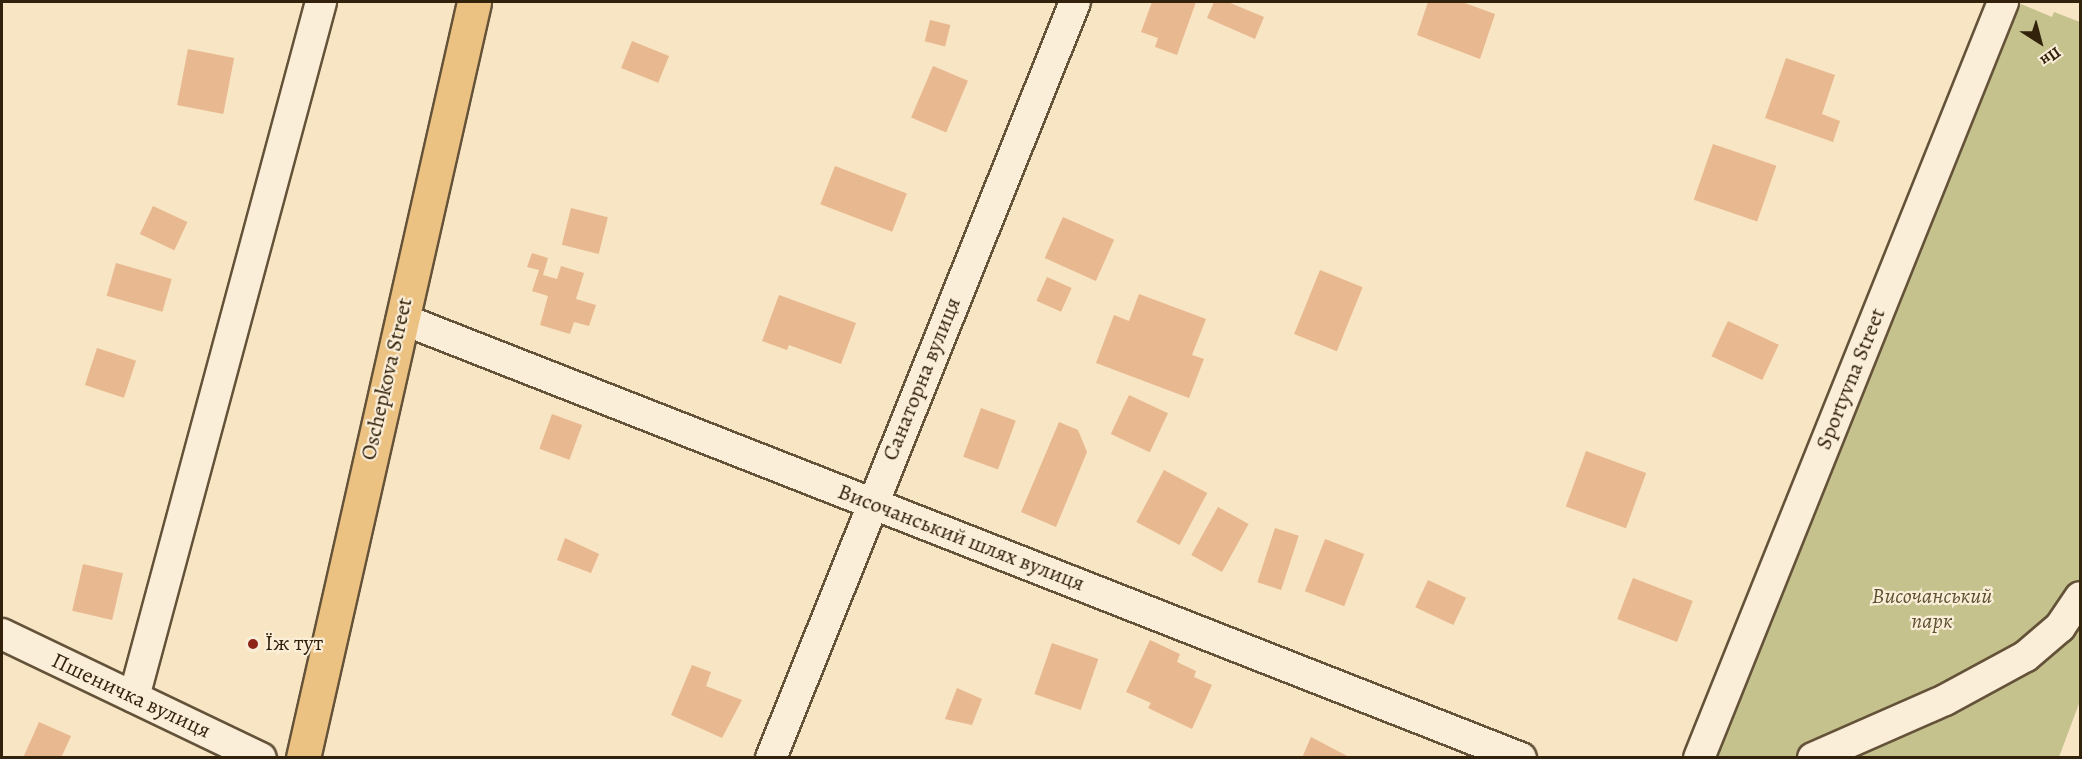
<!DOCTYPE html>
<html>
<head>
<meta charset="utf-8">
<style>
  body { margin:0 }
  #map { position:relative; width:2082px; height:759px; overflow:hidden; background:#f8e5c3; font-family:Alegreya,serif }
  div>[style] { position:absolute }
  .green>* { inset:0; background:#c5c28e }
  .building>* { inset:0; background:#e8b890; transform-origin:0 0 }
  .roads { filter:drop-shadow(2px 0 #645239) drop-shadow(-2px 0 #645239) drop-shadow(0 2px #645239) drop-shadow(0 -2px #645239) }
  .minor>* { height:30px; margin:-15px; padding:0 15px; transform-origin:15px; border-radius:15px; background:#faeed8 }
  .highway>* { height:33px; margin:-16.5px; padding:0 16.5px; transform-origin:16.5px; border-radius:16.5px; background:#ecc282 }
  .dots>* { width:16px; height:16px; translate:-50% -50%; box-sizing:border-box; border:3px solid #faeed8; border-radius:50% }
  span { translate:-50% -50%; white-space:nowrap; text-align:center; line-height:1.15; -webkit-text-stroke:4.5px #faeed8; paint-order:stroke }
  .street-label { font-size:22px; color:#32210b }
  .park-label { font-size:22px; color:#5e5132; font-style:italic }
  .poi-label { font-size:22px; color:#32210b }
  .left { translate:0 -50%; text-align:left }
  .frame { position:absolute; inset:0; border:3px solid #32210b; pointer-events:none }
  .north { position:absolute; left:2010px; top:12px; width:60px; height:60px; -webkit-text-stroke:4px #faeed8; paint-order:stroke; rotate:144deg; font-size:16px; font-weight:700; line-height:24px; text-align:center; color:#32210b }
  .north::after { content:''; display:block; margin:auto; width:21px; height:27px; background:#32210b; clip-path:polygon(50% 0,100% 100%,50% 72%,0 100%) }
</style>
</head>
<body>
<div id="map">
  <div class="green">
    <div style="clip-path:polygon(2021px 4px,2052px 17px,2054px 12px,2080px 22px,2080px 701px,2059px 757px,1710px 758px)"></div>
  </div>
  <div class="building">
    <div style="clip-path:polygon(1152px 2px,1196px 2px,1177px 55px,1155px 47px,1158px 38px,1141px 32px)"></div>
    <div style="clip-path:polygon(1214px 2px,1228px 2px,1264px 17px,1255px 39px,1207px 18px)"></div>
    <div style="clip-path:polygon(1428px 2px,1462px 2px,1495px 14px,1480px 59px,1417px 35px)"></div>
    <div style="left:930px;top:20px;width:21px;height:22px;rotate:14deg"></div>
    <div style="left:632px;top:41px;width:40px;height:29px;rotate:22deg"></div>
    <div style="left:188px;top:49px;width:47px;height:57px;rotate:11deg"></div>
    <div style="clip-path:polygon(1786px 58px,1835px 75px,1822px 114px,1840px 121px,1833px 142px,1765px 118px)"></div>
    <div style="left:933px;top:66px;width:38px;height:56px;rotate:23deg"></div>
    <div style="left:1713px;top:144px;width:67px;height:59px;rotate:19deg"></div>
    <div style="left:835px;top:166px;width:77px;height:41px;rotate:21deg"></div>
    <div style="left:153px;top:206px;width:38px;height:31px;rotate:25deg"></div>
    <div style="left:571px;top:208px;width:38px;height:38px;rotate:14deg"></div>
    <div style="left:1063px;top:217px;width:56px;height:45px;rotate:24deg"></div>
    <div style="clip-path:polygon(532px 253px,548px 258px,543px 275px,557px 279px,561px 266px,584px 273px,576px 299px,596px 305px,589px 326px,574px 322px,570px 334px,540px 325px,548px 296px,532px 291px,539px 270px,527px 267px)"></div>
    <div style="left:116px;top:263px;width:58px;height:34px;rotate:16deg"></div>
    <div style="left:1320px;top:270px;width:46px;height:69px;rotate:22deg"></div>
    <div style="left:1047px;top:277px;width:27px;height:26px;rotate:24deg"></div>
    <div style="clip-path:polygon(1139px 294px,1206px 319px,1192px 355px,1204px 359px,1189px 398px,1096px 363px,1114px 315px,1129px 321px)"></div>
    <div style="clip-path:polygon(779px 295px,856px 323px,841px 364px,789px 345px,787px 350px,762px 341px)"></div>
    <div style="left:1728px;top:321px;width:56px;height:39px;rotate:25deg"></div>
    <div style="left:97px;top:348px;width:41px;height:39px;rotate:18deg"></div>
    <div style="left:1129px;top:395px;width:43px;height:43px;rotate:25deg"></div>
    <div style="left:981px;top:408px;width:37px;height:52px;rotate:20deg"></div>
    <div style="left:552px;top:414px;width:32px;height:37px;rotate:20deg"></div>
    <div style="clip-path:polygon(1059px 422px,1078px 430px,1087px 452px,1056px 527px,1021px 512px)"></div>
    <div style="left:1586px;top:451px;width:64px;height:59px;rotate:20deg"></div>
    <div style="left:1164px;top:470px;width:49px;height:59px;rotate:28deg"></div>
    <div style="left:1218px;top:507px;width:35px;height:55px;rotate:29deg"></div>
    <div style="left:1275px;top:528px;width:25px;height:57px;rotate:18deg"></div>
    <div style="clip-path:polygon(565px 538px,599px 554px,591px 573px,557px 560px)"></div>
    <div style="left:1325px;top:539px;width:42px;height:56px;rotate:21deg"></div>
    <div style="left:83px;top:564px;width:41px;height:48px;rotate:13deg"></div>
    <div style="left:1633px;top:578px;width:64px;height:44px;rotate:21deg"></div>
    <div style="left:1428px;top:580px;width:42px;height:30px;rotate:25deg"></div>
    <div style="clip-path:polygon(1150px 640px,1180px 654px,1177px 662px,1196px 671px,1194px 677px,1212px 685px,1192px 729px,1148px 708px,1151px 703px,1126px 692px)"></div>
    <div style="left:1052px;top:643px;width:49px;height:54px;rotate:19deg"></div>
    <div style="clip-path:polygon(692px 665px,711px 672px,706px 686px,742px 700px,722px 738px,671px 715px)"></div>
    <div style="clip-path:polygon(957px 688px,982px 699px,972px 725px,945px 719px)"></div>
    <div style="clip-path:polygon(39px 722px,71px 736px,61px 758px,23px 758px)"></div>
    <div style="clip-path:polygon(1311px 737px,1351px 758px,1302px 758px)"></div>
  </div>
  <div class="roads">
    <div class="minor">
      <div style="left:402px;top:319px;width:1202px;rotate:21.42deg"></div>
      <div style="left:2px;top:634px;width:287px;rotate:25.6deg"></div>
      <div style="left:134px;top:697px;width:720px;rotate:-74.94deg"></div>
      <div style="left:771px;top:758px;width:815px;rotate:-68.09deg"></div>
      <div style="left:1699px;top:758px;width:815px;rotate:-68.09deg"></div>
      <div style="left:1813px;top:758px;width:144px;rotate:-23.7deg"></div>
      <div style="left:1945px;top:700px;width:92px;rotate:-28.5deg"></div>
      <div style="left:2026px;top:656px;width:45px;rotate:-40.5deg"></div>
      <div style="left:2060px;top:627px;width:36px;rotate:-56deg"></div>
    </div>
    <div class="highway">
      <div style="left:303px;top:758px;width:775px;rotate:-77.25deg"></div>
    </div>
  </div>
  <div class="dots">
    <div style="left:253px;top:644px;background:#8f2418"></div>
  </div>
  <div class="street-label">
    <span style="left:387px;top:379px;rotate:-77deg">Oschepkova Street</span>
    <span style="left:922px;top:379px;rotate:-68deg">Санаторна вулиця</span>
    <span style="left:1851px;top:379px;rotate:-68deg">Sportyvna Street</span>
    <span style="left:961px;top:538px;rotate:21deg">Височанський шлях вулиця</span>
    <span style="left:131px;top:696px;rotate:25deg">Пшеничка вулиця</span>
  </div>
  <div class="park-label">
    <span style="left:1932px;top:609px">Височанський<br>парк</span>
  </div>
  <div class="poi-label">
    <span class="left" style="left:265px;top:644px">Їж тут</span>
  </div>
  <div class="frame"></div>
  <div class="north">Пн</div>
</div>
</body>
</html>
